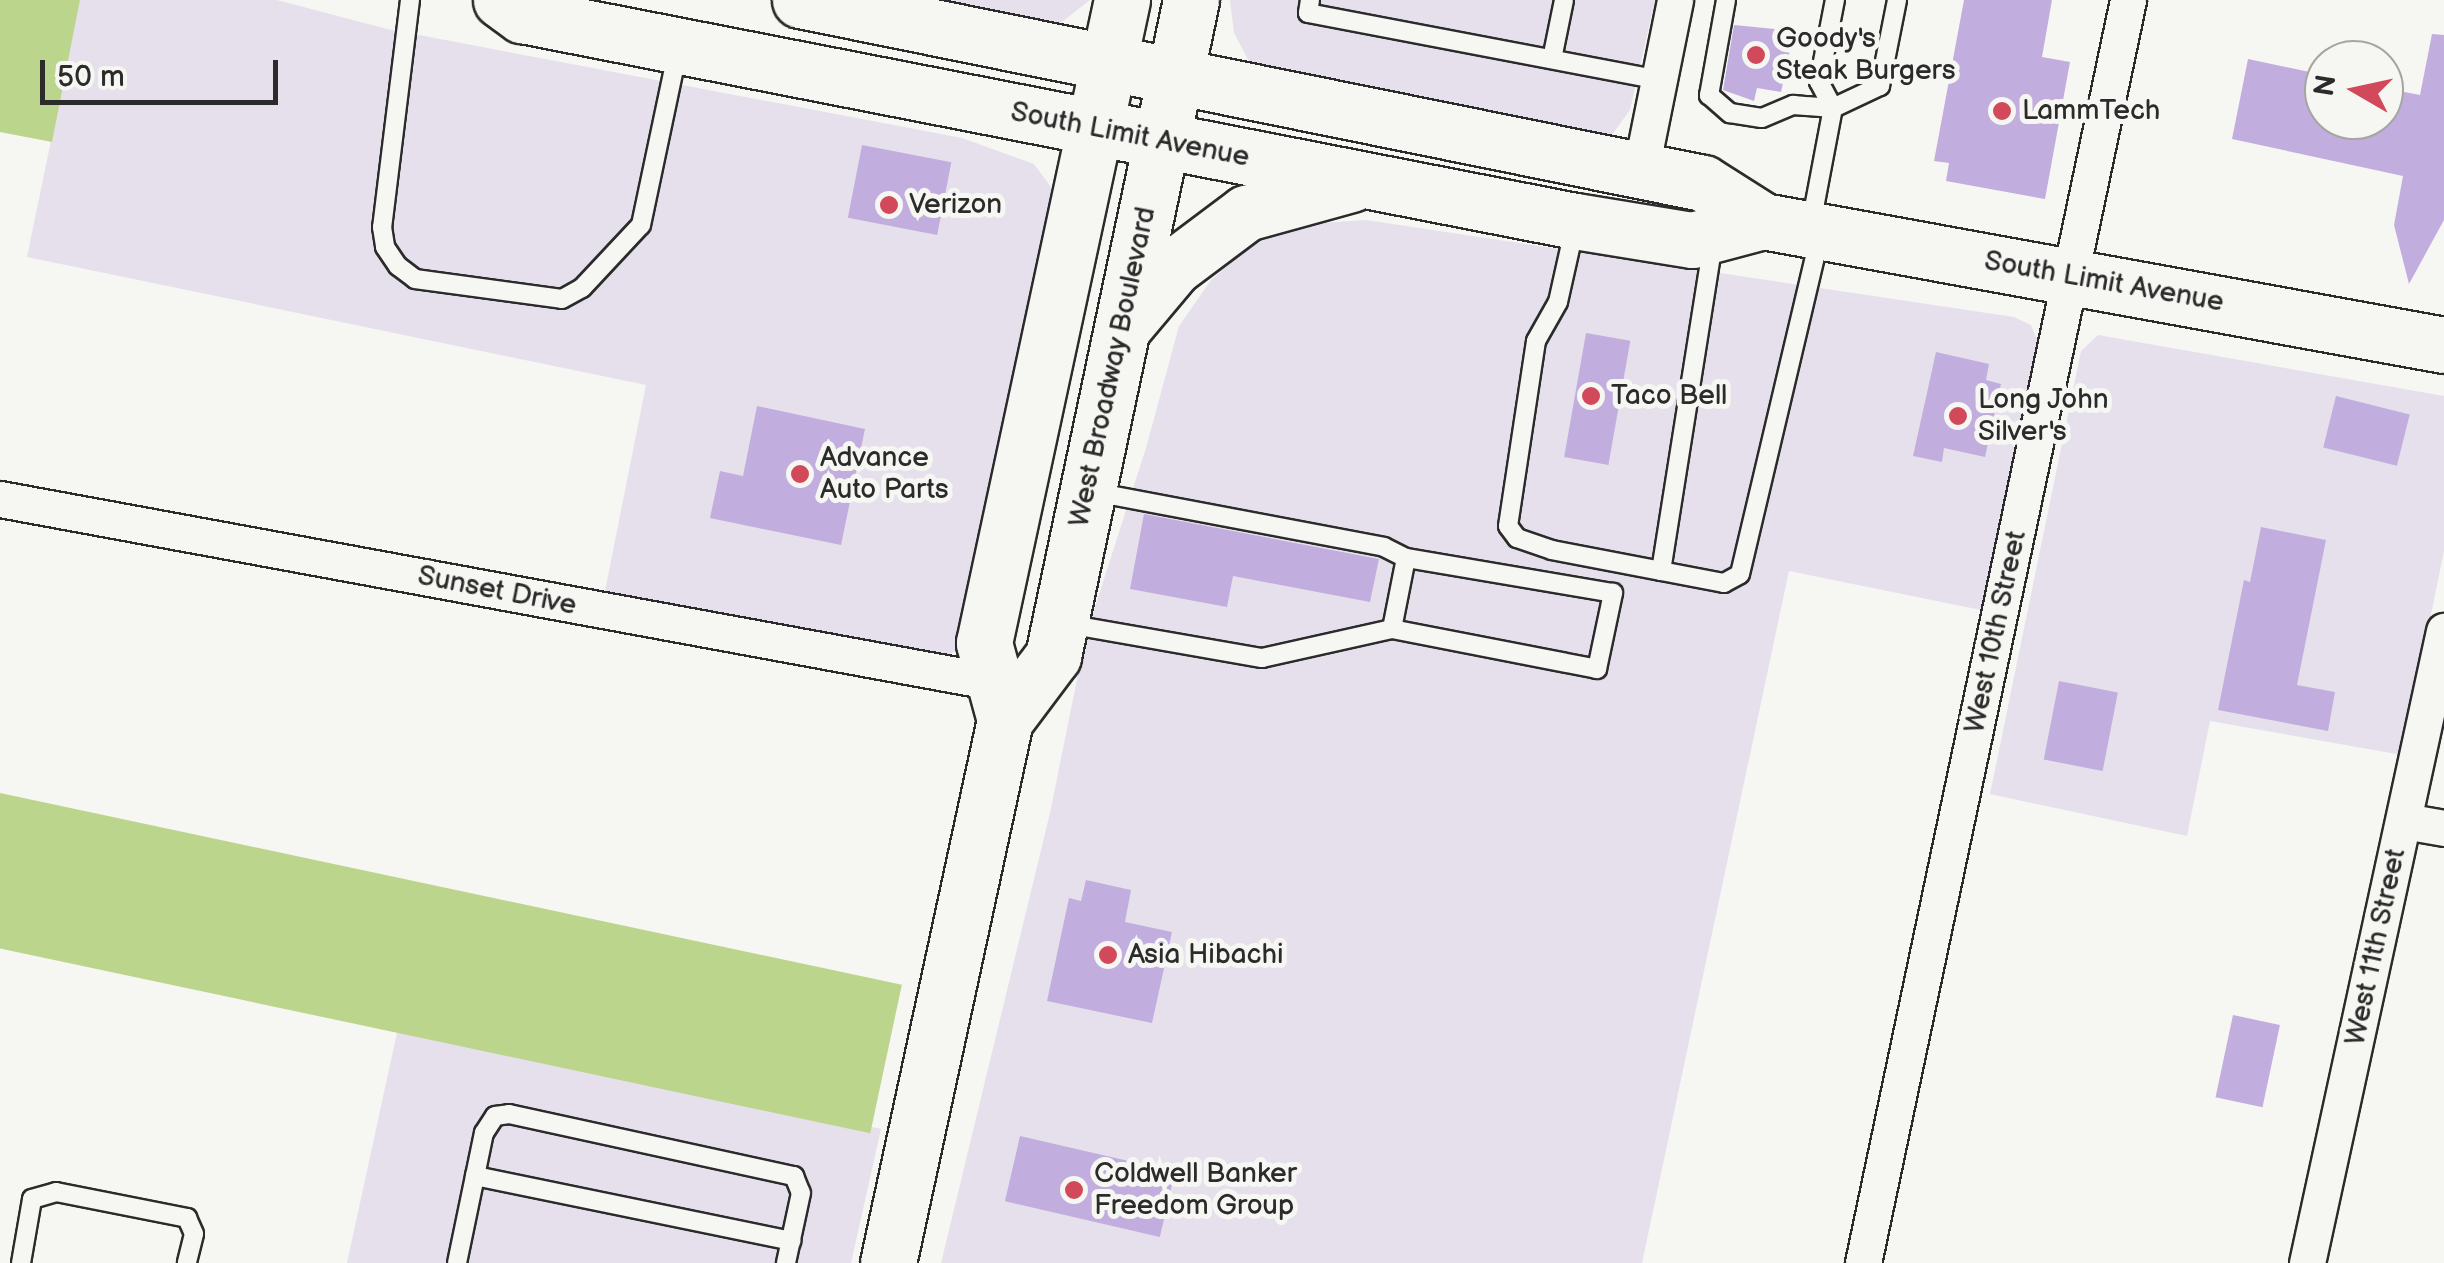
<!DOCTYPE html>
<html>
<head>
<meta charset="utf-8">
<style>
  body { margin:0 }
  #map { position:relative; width:2444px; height:1263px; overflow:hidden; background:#f6f6f2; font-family:"Balsamiq Sans",sans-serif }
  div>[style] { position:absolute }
  .built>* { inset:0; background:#e6e0ec }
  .green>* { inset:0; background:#bcd58c; transform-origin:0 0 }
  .building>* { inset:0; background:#c2aede; transform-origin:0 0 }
  .roads { filter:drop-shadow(2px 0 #2b2b2b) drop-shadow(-2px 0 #2b2b2b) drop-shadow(0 2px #2b2b2b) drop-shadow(0 -2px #2b2b2b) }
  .lane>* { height:18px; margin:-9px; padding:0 9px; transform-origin:9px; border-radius:9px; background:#f6f6f2 }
  .street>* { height:35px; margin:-17.5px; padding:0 17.5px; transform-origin:17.5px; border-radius:17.5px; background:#f6f6f2 }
  .highway>* { height:55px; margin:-27.5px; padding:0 27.5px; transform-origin:27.5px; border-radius:27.5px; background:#f6f6f2 }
  .dots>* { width:28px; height:28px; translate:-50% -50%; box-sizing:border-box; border:5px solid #f6f6f2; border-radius:50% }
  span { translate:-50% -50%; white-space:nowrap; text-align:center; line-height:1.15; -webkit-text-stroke:10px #f6f6f2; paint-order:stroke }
  .poi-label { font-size:28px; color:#2b2b2b }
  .left { translate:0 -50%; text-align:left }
  .street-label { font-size:28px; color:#2b2b2b }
  .north { position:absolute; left:2304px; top:40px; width:100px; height:100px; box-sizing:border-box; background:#f6f6f2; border:2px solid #a5a5a2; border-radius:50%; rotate:279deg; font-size:28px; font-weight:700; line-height:40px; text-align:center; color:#2b2b2b }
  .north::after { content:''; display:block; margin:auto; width:35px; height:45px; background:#d1495b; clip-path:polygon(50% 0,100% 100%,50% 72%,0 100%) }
  .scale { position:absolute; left:40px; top:60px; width:238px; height:45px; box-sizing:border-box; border:5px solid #2b2b2b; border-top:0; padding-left:12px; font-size:30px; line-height:35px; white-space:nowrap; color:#2b2b2b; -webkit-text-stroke:8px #f6f6f2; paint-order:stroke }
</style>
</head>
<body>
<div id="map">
  <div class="built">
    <div style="clip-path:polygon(80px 0,277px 0,387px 29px,962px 138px,1034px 164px,1051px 187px,1055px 223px,958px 650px,935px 660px,603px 601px,646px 385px,27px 257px)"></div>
    <div style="clip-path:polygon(830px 0,1090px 0,1058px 25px)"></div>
    <div style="clip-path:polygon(1230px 0,1655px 0,1630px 110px,1611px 136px,1592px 142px,1276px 79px,1249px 61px,1234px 33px)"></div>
    <div style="clip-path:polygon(1366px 220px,2014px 317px,2031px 325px,2038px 342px,1981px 610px,1789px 571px,1642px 1263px,941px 1263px,1050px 813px,1086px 635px,1146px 448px,1179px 326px,1211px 280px,1255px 242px,1305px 224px)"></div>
    <div style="clip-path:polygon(2098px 335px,2444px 396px,2444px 551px,2402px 755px,2210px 721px,2187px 836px,1990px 794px,2081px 351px)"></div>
    <div style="clip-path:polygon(398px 1028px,881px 1129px,851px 1263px,347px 1263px)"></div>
  </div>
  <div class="green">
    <div style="clip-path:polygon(0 0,80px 0,52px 142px,0 132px)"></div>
    <div style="left:0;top:793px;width:922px;height:152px;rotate:12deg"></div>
  </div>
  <div class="building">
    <div style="clip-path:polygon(1964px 0,2052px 0,2042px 57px,2070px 62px,2045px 199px,1946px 181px,1949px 163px,1934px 161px)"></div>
    <div style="clip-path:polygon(1734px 25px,1794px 31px,1781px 92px,1757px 88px,1754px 101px,1723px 90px)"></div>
    <div style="clip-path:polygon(2432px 34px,2444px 35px,2444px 220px,2409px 284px,2394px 225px,2403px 176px,2232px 139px,2248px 59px,2324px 75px,2324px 120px,2384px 120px,2384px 88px,2420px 95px)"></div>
    <div style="left:862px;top:145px;width:91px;height:74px;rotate:11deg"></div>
    <div style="left:1586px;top:333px;width:45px;height:126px;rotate:10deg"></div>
    <div style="clip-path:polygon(1936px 352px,1989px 364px,1986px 380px,2001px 384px,1985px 457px,1944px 448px,1942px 462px,1913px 456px)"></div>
    <div style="left:2336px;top:396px;width:76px;height:53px;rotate:14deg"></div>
    <div style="clip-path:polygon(757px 406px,865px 429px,841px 545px,710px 518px,720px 471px,743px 476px)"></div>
    <div style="clip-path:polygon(1144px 514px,1379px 559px,1370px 602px,1233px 576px,1227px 607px,1130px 589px)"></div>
    <div style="clip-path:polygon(2261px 527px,2326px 540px,2297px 685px,2335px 692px,2328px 731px,2218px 710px,2244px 580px,2250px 582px)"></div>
    <div style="left:2059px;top:681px;width:60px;height:80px;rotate:11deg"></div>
    <div style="clip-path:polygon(1086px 880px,1131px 890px,1125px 922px,1172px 932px,1152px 1023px,1047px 1001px,1069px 898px,1081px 901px)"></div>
    <div style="left:2233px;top:1015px;width:48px;height:84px;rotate:12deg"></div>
    <div style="left:1020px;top:1136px;width:159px;height:67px;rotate:13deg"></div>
  </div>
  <div class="roads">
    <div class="lane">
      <div style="left:410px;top:0;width:229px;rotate:97deg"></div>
      <div style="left:382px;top:227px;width:20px;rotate:81deg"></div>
      <div style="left:385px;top:247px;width:23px;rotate:56deg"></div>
      <div style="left:398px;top:266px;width:21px;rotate:37deg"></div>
      <div style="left:415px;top:279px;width:148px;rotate:7.7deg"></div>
      <div style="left:562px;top:299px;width:23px;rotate:-29deg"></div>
      <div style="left:582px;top:288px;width:86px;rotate:-46.9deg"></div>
      <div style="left:641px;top:225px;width:180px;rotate:-78.1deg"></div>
      <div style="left:1310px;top:0;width:13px;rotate:99deg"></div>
      <div style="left:1308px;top:13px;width:356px;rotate:10.8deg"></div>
      <div style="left:1726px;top:0;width:97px;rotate:100.1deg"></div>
      <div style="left:1709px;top:95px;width:28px;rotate:41deg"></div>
      <div style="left:1730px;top:113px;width:32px;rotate:9deg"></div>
      <div style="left:1762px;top:118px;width:34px;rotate:-23deg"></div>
      <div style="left:1793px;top:105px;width:40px;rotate:4.3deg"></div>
      <div style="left:1833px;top:108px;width:52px;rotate:-25.1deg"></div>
      <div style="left:1880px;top:86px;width:88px;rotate:-78.8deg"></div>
      <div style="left:1552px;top:59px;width:60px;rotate:-78.5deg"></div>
      <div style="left:1811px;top:224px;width:118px;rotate:-79.3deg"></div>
      <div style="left:1833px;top:108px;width:30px;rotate:-118deg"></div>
      <div style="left:1819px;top:82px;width:84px;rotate:-79deg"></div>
      <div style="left:1575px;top:226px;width:78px;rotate:102.6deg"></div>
      <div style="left:1558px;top:302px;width:45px;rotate:119.4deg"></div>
      <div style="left:1536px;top:341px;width:187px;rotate:98.6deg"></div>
      <div style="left:1508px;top:526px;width:15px;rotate:53deg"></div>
      <div style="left:1517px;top:538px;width:37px;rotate:19deg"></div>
      <div style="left:1552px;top:550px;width:111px;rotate:10.9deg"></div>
      <div style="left:1661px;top:571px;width:333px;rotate:-81deg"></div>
      <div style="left:1094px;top:492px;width:295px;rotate:10.7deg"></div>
      <div style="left:1384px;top:547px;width:25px;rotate:27deg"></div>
      <div style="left:1661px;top:571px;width:64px;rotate:10.8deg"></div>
      <div style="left:1724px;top:583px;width:18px;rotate:-29deg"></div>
      <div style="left:1740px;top:574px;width:347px;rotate:-76.7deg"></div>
      <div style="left:1067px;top:624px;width:198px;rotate:9.9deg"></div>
      <div style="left:1262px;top:658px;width:133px;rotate:-12.6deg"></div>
      <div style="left:1392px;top:629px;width:209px;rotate:11deg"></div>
      <div style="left:1597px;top:669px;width:78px;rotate:-78.1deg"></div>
      <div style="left:1613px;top:593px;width:210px;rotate:-170.4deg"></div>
      <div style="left:1406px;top:558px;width:72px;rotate:101.2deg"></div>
      <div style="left:475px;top:1176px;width:323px;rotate:11.6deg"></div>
      <div style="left:21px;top:1263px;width:65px;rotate:-80.2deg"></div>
      <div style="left:32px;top:1199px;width:25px;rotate:-16deg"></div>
      <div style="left:56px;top:1192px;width:134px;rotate:11.2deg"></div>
      <div style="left:187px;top:1218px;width:17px;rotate:66deg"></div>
      <div style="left:194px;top:1234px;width:30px;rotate:104deg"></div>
      <div style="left:457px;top:1263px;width:133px;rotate:-78.3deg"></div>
      <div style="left:484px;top:1133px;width:20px;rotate:-57deg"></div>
      <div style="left:495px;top:1116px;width:14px;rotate:-8deg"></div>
      <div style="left:509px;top:1114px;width:292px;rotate:12.3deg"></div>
      <div style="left:794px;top:1176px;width:18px;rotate:68deg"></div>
      <div style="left:801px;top:1193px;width:72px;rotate:102.1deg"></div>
    </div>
    <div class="street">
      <div style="left:1641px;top:169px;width:172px;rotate:-78.6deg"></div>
      <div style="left:0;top:499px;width:1011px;rotate:10.43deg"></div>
      <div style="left:2404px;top:821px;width:41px;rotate:9.9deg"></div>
      <div style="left:1863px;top:1263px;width:1291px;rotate:-78.15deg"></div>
      <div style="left:2307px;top:1263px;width:647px;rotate:-77.77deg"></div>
    </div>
    <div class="highway">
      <div style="left:501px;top:0;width:26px;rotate:36deg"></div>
      <div style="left:522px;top:15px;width:1073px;rotate:11.07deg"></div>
      <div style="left:1575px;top:221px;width:119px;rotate:9.2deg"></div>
      <div style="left:1692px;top:240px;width:73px;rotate:-15deg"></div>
      <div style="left:800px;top:0;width:921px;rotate:11.46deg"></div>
      <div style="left:1703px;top:183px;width:71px;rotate:32.3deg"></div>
      <div style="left:1763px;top:221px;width:692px;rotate:10.32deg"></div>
      <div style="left:1126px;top:324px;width:75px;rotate:-49.9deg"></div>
      <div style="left:1174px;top:267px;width:90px;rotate:-36.9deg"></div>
      <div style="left:1246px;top:213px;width:109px;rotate:-15.4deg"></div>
      <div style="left:1005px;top:720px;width:80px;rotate:-105.3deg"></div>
      <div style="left:984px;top:643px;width:658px;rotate:-77.89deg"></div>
      <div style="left:888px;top:1263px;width:555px;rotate:-77.84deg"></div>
      <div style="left:1005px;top:720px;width:80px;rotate:-53.1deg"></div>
      <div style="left:1053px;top:656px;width:670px;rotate:-78.12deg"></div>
    </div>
  </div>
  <div class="dots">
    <div style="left:1756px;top:55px;background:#d1495b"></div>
    <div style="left:2002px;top:111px;background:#d1495b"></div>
    <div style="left:889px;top:205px;background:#d1495b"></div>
    <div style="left:1591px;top:396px;background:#d1495b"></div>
    <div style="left:1958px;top:416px;background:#d1495b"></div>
    <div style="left:800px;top:474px;background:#d1495b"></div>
    <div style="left:1108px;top:955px;background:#d1495b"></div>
    <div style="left:1074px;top:1190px;background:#d1495b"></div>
  </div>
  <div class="poi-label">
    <span class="left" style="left:1776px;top:55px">Goody's<br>Steak Burgers</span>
    <span class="left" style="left:2022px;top:111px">LammTech</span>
    <span class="left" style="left:909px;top:205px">Verizon</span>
    <span class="left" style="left:1611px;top:396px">Taco Bell</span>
    <span class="left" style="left:1978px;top:416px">Long John<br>Silver's</span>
    <span class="left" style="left:820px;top:474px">Advance<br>Auto Parts</span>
    <span class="left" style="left:1128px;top:955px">Asia Hibachi</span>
    <span class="left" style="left:1094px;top:1190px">Coldwell Banker<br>Freedom Group</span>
  </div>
  <div class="street-label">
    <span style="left:1130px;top:135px;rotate:11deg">South Limit Avenue</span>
    <span style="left:2104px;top:282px;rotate:10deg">South Limit Avenue</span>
    <span style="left:1113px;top:367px;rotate:-78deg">West Broadway Boulevard</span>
    <span style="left:497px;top:591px;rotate:11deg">Sunset Drive</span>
    <span style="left:1996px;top:632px;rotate:-78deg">West 10th Street</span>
    <span style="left:2376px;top:947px;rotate:-78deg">West 11th Street</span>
  </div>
  <div class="north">N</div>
  <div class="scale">50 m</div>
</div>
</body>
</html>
